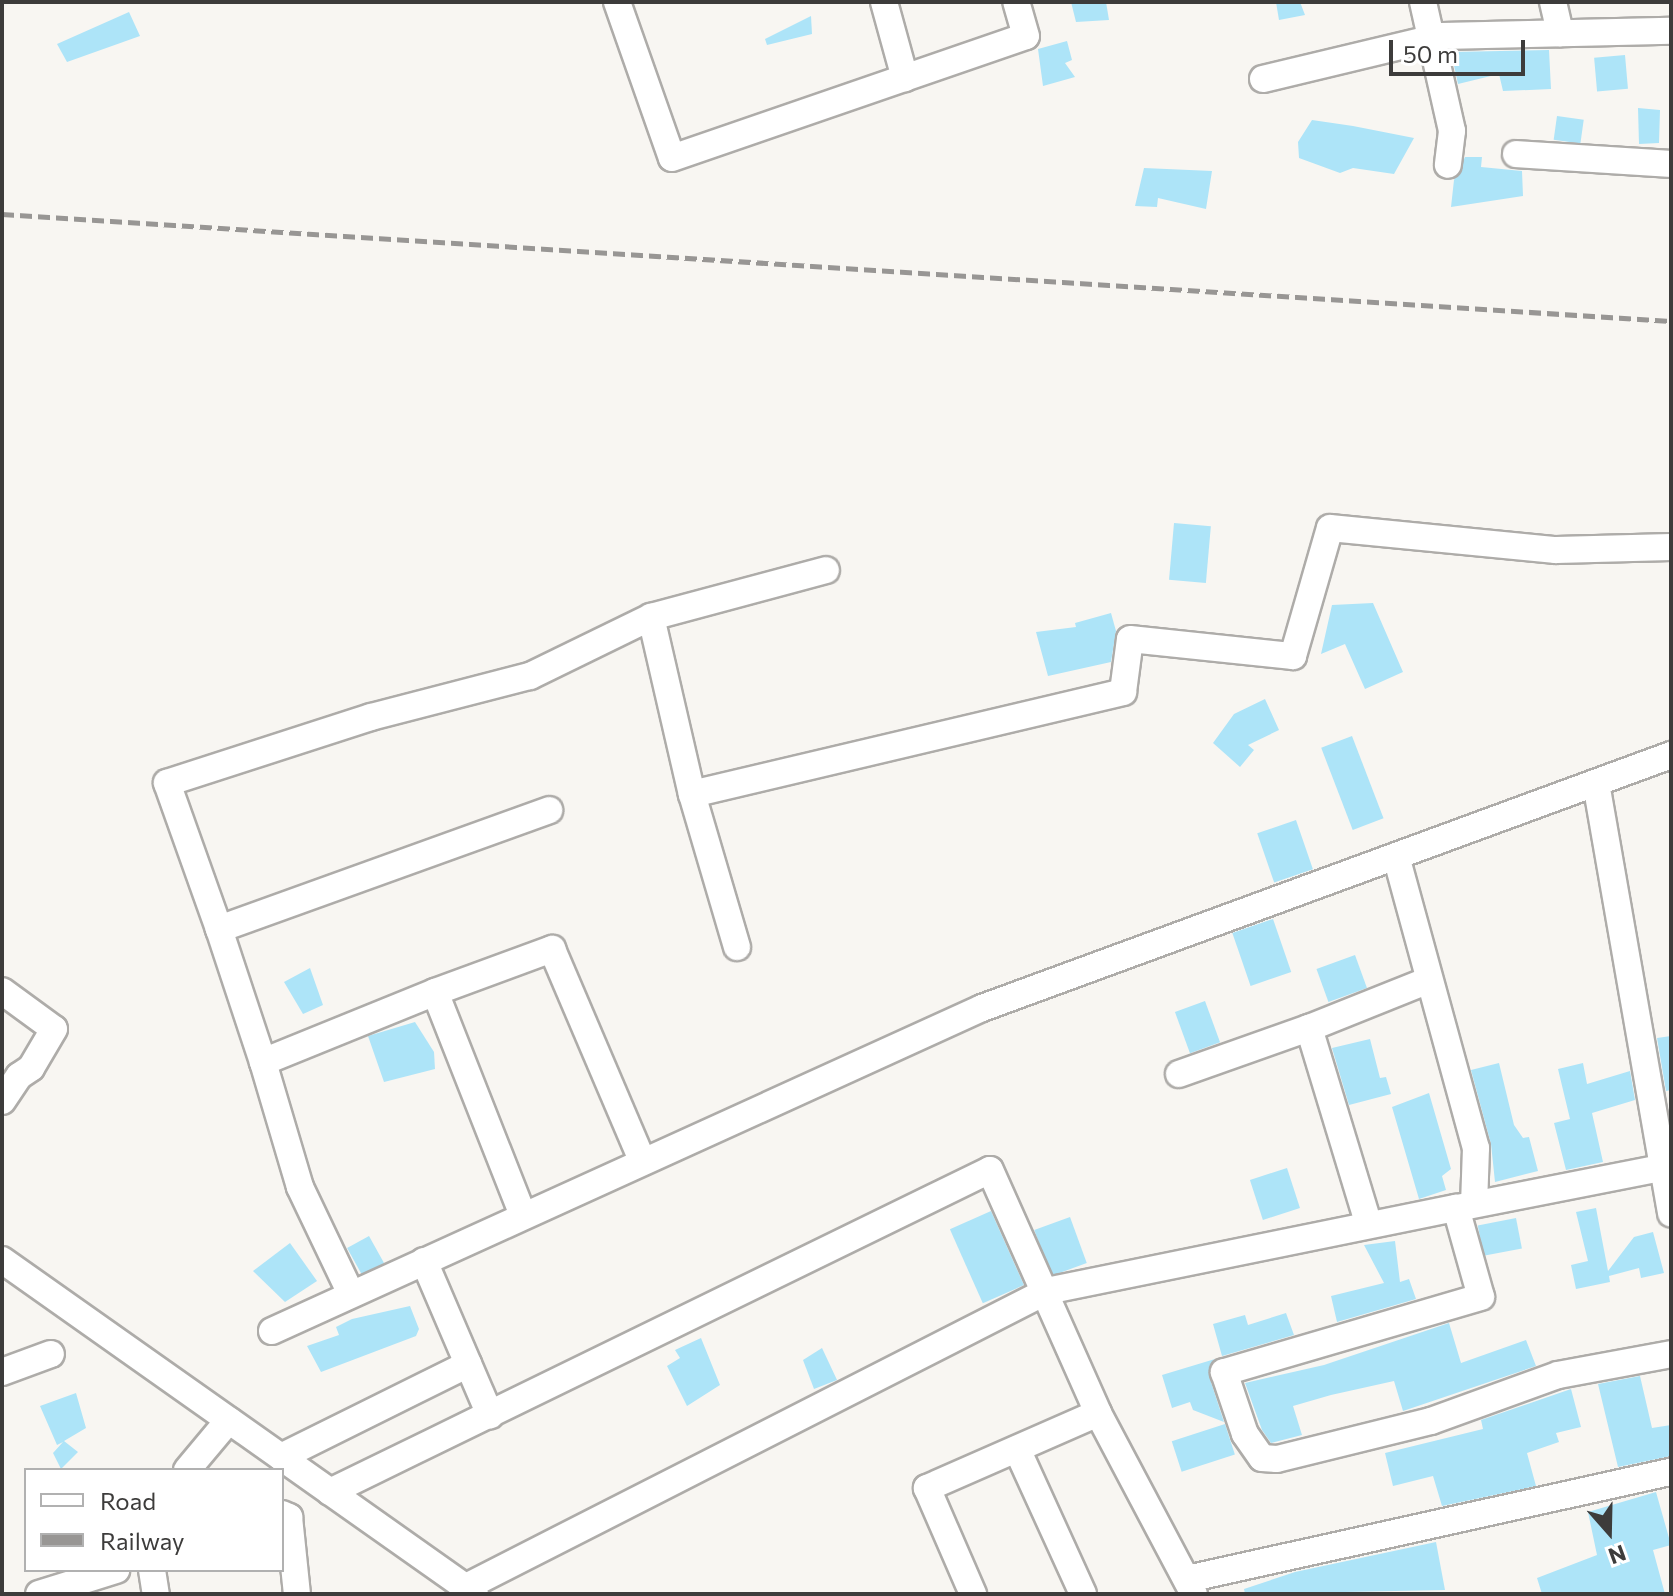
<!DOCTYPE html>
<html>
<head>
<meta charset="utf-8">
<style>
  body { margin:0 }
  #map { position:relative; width:1673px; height:1596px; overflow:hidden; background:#f8f6f2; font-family:Commissioner,sans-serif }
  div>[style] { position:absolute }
  .building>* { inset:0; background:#ade4f8; transform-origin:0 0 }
  .roads { filter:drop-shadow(2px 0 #aeaca9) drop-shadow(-2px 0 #aeaca9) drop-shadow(0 2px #aeaca9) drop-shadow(0 -2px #aeaca9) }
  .minor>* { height:26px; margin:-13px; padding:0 13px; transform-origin:13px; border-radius:13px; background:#fff }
  .rail>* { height:5px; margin-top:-2.5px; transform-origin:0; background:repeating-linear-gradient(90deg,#989694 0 12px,transparent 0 18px) }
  span { translate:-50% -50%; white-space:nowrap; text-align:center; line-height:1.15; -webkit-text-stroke:6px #fff; paint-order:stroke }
  .frame { position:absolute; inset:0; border:4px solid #3d3c3b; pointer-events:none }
  .legend { position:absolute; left:24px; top:1468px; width:260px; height:104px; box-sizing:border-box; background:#fff; border:2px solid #b1b1b1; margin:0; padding:10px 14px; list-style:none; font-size:24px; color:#3d3c3b }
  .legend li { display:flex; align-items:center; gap:16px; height:40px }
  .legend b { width:40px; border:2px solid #b1b1b1 }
  .north { position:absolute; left:1569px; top:1492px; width:80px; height:80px; -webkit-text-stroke:6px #fff; paint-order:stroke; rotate:160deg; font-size:22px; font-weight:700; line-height:32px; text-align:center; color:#3d3c3b }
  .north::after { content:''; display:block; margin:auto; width:28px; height:36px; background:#3d3c3b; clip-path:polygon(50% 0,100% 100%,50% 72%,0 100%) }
  .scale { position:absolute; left:1389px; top:40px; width:136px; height:36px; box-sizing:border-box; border:4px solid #3d3c3b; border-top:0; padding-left:10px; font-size:24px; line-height:28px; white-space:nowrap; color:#3d3c3b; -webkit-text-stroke:6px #fff; paint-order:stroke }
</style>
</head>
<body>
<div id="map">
  <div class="building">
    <div style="clip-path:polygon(1071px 2px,1106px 2px,1109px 20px,1076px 22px)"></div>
    <div style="clip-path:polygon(1276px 2px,1300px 2px,1305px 15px,1279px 20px)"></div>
    <div style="clip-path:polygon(129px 12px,140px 36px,67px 62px,57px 44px)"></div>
    <div style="clip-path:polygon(811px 16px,812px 34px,767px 45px,765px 39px)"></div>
    <div style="clip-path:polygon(1067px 41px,1072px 60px,1065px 63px,1075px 77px,1043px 86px,1038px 49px)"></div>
    <div style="clip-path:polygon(1549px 50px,1551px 89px,1503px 91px,1499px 74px,1458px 84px,1451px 52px)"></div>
    <div style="left:1625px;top:55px;width:34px;height:31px;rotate:85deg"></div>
    <div style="clip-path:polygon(1638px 108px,1660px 110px,1659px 143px,1639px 144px)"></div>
    <div style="left:1557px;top:116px;width:27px;height:24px;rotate:8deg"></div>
    <div style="clip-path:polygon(1312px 120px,1353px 126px,1414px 138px,1394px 174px,1353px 168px,1340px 173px,1299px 158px,1298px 142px)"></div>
    <div style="clip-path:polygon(1465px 157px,1482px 157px,1481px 167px,1522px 171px,1523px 196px,1451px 207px,1454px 180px)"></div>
    <div style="clip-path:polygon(1144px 168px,1212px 171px,1206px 209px,1158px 198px,1157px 207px,1135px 206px)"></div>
    <div style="left:1174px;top:523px;width:37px;height:57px;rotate:5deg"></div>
    <div style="clip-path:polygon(1373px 603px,1403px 672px,1365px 689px,1345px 644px,1321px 654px,1332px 605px)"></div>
    <div style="clip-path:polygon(1111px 613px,1116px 631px,1111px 662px,1048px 676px,1036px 632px,1076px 627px,1075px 623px)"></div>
    <div style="clip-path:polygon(1265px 699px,1279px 730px,1248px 745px,1254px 750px,1240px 767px,1213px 743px,1234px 714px)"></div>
    <div style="left:1352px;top:736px;width:88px;height:33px;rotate:69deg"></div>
    <div style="left:1296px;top:820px;width:52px;height:41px;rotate:71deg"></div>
    <div style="left:1273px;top:919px;width:56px;height:43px;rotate:71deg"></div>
    <div style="left:1355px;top:955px;width:35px;height:41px;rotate:70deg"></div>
    <div style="clip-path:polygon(310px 968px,323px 1005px,303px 1014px,284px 982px)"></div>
    <div style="left:1205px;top:1001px;width:44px;height:32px;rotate:70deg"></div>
    <div style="clip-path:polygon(415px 1022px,434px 1052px,435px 1069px,384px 1082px,368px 1036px)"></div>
    <div style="clip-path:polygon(1671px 1036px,1671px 1090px,1666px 1091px,1657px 1038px)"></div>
    <div style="clip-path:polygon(1370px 1039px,1380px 1078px,1386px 1077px,1391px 1094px,1349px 1105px,1332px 1048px)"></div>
    <div style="clip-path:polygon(1499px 1063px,1514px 1125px,1523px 1138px,1529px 1137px,1538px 1171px,1495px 1182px,1491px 1144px,1471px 1070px)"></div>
    <div style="clip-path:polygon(1583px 1063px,1587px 1084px,1630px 1071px,1635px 1100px,1592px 1113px,1603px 1162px,1566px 1170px,1554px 1123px,1570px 1119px,1558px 1069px)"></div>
    <div style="clip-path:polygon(1429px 1093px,1451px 1169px,1442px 1176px,1446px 1190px,1419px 1199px,1392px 1107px)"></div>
    <div style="left:1287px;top:1168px;width:42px;height:39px;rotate:72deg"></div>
    <div style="clip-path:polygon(1596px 1208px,1608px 1271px,1634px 1237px,1653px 1232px,1664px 1273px,1641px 1278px,1639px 1268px,1609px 1276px,1610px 1282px,1576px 1289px,1571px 1265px,1588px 1261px,1576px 1212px)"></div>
    <div style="left:991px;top:1211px;width:81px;height:45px;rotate:66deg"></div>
    <div style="left:1070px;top:1217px;width:49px;height:38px;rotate:70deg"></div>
    <div style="left:1516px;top:1218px;width:31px;height:39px;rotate:79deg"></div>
    <div style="left:369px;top:1236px;width:31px;height:25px;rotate:61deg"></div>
    <div style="clip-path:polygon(1395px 1241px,1400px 1282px,1409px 1279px,1416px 1299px,1337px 1322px,1331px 1296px,1384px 1283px,1364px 1245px)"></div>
    <div style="clip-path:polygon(290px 1243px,317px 1281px,285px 1302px,253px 1271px)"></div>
    <div style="clip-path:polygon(410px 1306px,419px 1329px,416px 1336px,321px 1372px,307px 1346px,339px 1335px,336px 1327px,352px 1319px)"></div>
    <div style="clip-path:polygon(1286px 1313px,1294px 1335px,1222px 1356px,1213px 1324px,1245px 1315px,1248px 1325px)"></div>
    <div style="clip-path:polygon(1449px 1323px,1461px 1363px,1526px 1340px,1536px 1366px,1403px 1411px,1394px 1381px,1331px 1395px,1293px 1406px,1302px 1435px,1271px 1443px,1262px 1430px,1245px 1383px,1324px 1365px)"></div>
    <div style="clip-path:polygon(701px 1338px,720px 1385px,687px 1406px,667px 1366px,680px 1358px,675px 1350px)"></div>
    <div style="clip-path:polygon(822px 1348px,837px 1380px,814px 1389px,803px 1360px)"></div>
    <div style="clip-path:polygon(1215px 1359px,1209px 1376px,1224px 1422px,1193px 1410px,1190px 1402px,1172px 1408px,1162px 1375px)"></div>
    <div style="clip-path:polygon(1640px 1376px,1652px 1428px,1671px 1425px,1671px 1456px,1618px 1467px,1598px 1384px)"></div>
    <div style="clip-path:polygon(1571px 1389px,1581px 1427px,1556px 1433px,1559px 1442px,1527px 1453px,1536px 1486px,1442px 1506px,1433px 1476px,1393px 1486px,1385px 1453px,1483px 1429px,1481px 1420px)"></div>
    <div style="clip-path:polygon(76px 1393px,86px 1428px,64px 1441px,78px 1452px,61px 1469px,53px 1453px,63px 1442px,57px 1445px,40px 1406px)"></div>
    <div style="left:1225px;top:1424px;width:32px;height:56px;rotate:72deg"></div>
    <div style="clip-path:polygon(1656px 1492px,1671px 1545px,1653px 1550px,1665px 1594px,1542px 1594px,1537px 1578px,1597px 1555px,1588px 1512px)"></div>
    <div style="clip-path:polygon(1436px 1542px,1445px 1590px,1245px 1594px,1244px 1589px,1295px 1572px)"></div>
  </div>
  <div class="roads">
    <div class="minor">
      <div style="left:617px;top:2px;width:165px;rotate:70.6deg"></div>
      <div style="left:672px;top:158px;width:374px;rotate:-19deg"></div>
      <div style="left:1026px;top:36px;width:35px;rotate:-106deg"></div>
      <div style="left:884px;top:2px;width:79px;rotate:74.6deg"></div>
      <div style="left:1423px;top:2px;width:132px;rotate:77.3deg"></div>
      <div style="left:1452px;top:131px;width:34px;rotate:97deg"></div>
      <div style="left:1553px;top:2px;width:32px;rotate:77deg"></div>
      <div style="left:1263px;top:79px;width:184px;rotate:-13.5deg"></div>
      <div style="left:1442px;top:36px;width:229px;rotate:-1.3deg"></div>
      <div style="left:1516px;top:154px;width:155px;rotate:3.7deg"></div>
      <div style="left:651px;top:617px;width:182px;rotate:77deg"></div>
      <div style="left:1596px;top:783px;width:437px;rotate:80.1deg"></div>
      <div style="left:1396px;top:856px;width:303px;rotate:74.7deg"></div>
      <div style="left:1476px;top:1148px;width:56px;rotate:92deg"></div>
      <div style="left:219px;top:929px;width:155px;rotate:-109.6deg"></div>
      <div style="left:167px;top:783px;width:214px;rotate:-17.9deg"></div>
      <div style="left:371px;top:717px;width:164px;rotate:-14.5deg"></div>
      <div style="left:530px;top:676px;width:135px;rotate:-26deg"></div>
      <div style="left:651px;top:617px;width:181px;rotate:-15deg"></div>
      <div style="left:737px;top:947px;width:159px;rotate:-106.4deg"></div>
      <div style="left:692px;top:794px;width:443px;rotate:-13.3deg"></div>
      <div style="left:1123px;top:692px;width:53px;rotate:-82.5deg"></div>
      <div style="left:1130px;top:639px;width:164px;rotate:6deg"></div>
      <div style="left:1293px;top:656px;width:133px;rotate:-73.9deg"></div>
      <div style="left:1330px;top:528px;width:227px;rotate:5.6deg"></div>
      <div style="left:1556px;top:550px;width:115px;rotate:-1.5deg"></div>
      <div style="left:2px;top:991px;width:64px;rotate:36.2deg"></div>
      <div style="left:54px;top:1029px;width:45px;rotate:120.5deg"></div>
      <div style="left:31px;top:1068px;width:14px;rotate:146deg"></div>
      <div style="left:19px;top:1076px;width:30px;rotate:124deg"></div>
      <div style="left:435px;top:992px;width:125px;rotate:-20.2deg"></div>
      <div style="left:552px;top:949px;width:229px;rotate:66.9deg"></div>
      <div style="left:1309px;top:1028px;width:129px;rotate:-21.8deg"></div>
      <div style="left:263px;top:1062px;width:140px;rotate:-108.3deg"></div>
      <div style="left:219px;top:929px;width:351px;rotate:-19.8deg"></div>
      <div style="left:1179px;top:1074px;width:138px;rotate:-19.5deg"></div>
      <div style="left:1309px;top:1028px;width:203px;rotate:73.1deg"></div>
      <div style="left:1671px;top:1166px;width:219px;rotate:168.9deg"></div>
      <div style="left:1456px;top:1208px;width:92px;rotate:74.3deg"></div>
      <div style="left:1481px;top:1297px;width:268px;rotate:163.7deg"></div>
      <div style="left:1224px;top:1372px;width:65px;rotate:71.3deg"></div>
      <div style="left:1245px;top:1434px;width:29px;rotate:55deg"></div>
      <div style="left:1262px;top:1458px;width:15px;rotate:4deg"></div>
      <div style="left:1277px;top:1459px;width:159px;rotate:-13.9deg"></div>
      <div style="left:1431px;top:1421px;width:135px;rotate:-19.9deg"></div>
      <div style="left:1558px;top:1375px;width:115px;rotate:-10.5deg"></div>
      <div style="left:2px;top:1260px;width:579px;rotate:35.23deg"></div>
      <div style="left:424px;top:1261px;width:168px;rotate:66.8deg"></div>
      <div style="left:351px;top:1294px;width:119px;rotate:-115.5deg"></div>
      <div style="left:300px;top:1187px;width:130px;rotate:-106.5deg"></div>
      <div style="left:263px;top:1062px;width:186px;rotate:-22.1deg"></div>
      <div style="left:435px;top:992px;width:240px;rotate:68.5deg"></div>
      <div style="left:272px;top:1331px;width:780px;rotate:-24.46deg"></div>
      <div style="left:982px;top:1008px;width:734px;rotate:-20.16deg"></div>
      <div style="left:2px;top:1372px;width:52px;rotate:-20.2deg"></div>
      <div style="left:1098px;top:1413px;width:205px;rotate:62.1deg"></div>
      <div style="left:1017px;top:1449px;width:159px;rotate:65.5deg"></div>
      <div style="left:281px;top:1457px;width:209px;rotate:-26.4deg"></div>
      <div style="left:187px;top:1470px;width:65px;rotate:-50deg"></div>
      <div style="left:330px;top:1492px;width:734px;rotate:-26.01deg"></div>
      <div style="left:990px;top:1170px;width:266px;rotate:66deg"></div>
      <div style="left:1098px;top:1413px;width:187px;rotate:156.3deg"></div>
      <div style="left:927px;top:1488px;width:116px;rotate:66.5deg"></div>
      <div style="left:282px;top:1514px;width:8px;rotate:23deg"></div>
      <div style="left:289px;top:1517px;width:77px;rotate:84.1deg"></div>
      <div style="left:152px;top:1570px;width:24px;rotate:81deg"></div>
      <div style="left:1187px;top:1579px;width:496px;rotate:-12.5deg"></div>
      <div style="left:466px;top:1587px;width:652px;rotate:-27deg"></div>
      <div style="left:1047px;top:1291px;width:417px;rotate:-11.5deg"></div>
      <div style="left:39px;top:1594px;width:81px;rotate:-17.3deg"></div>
    </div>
  </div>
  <div class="rail">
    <div style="left:2px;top:214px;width:1672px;rotate:3.67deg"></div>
  </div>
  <div class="frame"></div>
  <ul class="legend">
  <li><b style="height:10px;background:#fff"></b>Road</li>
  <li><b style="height:10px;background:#989694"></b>Railway</li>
  </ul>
  <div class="north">N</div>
  <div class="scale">50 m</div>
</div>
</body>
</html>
